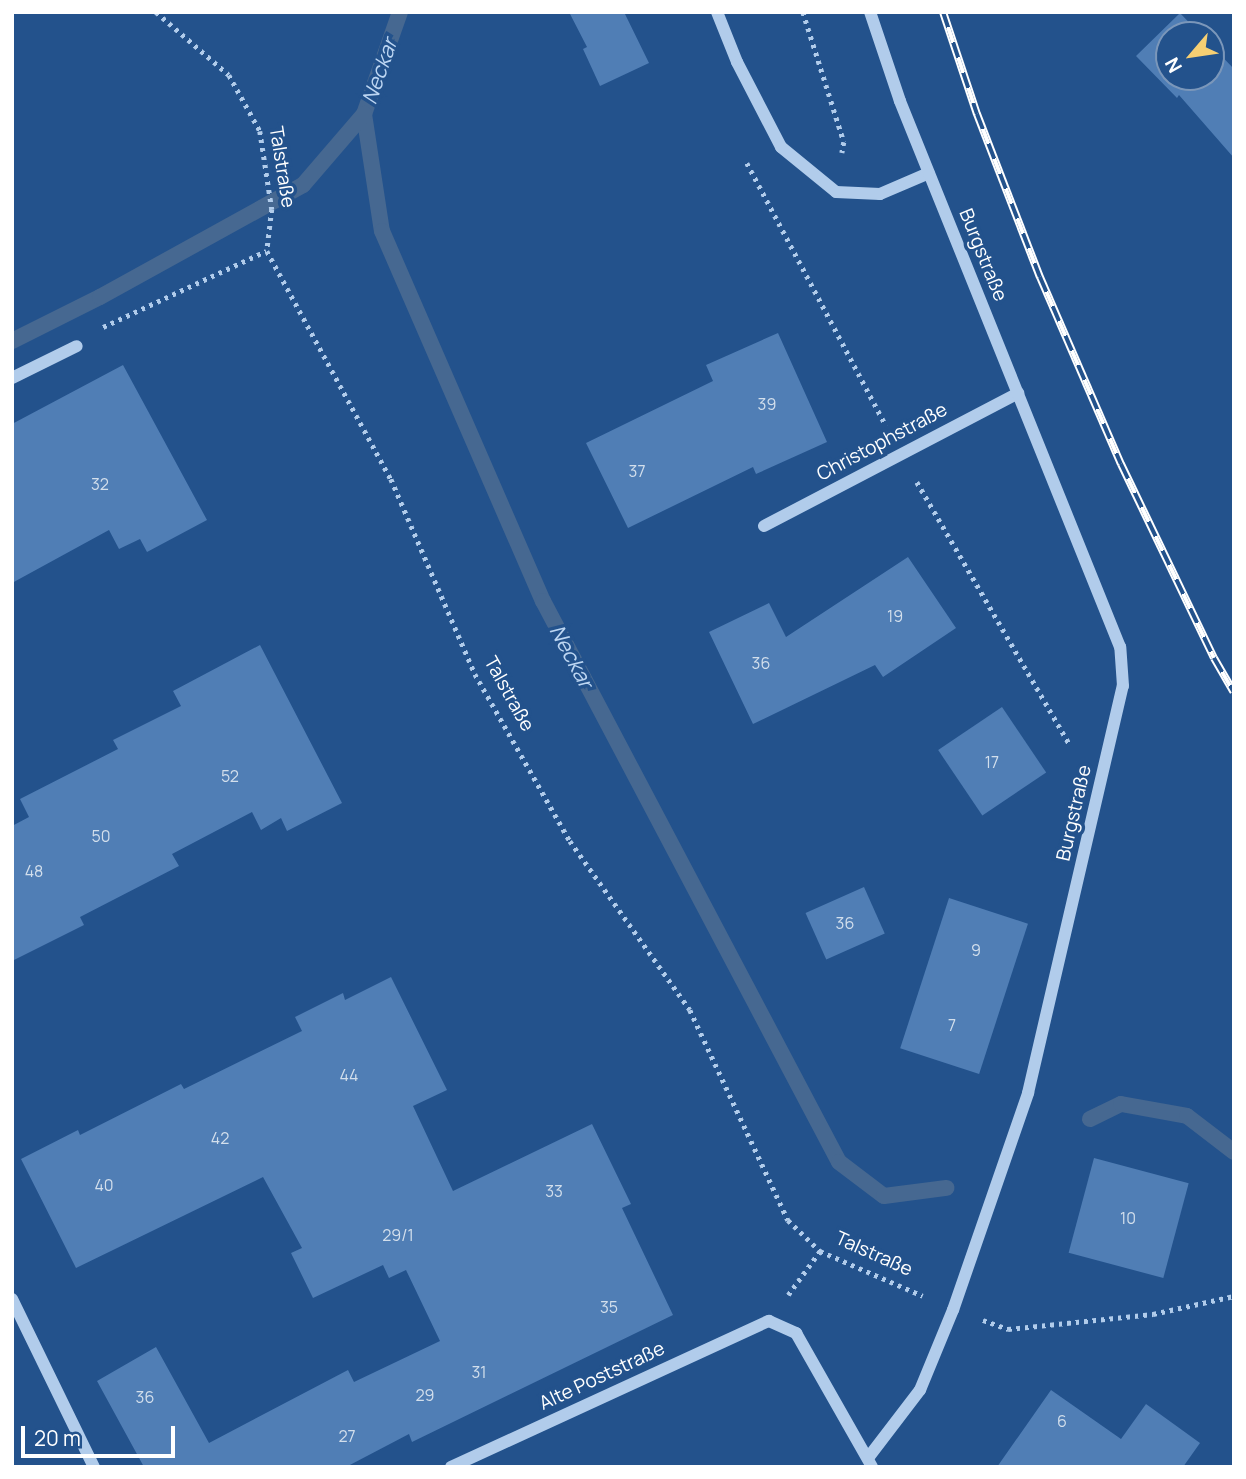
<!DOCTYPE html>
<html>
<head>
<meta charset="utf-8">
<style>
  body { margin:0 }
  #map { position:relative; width:1246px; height:1479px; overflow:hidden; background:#23528c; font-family:Manrope,sans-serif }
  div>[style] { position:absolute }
  .stream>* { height:16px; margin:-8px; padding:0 8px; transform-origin:8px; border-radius:8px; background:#466891 }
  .building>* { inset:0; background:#507eb5; transform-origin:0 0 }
  .path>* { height:4.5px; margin-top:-2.25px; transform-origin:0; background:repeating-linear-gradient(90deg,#b1cceb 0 3.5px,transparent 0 8.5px) }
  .minor>* { height:12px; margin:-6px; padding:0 6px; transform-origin:6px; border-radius:6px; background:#b1cceb }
  .rail>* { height:8px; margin-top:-4px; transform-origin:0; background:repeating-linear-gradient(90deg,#23528c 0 16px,#fff 0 32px); box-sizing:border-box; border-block:2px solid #fff }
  span { translate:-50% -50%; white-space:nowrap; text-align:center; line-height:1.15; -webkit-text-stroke:7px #23528c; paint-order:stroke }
  .number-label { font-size:16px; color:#d3dfec }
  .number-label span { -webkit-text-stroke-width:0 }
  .street-label { font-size:19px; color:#fff }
  .water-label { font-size:21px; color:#bdd6f2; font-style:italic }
  .frame { position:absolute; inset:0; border:14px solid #fff; pointer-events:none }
  .north { position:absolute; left:1155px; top:21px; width:70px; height:70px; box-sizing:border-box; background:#23528c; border:2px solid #7b97ba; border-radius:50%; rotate:241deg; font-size:19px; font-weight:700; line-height:28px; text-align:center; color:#fff }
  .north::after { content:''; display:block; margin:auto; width:24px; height:32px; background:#f6cf73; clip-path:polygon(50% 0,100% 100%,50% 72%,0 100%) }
  .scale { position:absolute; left:21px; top:1426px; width:154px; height:32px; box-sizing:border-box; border:4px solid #fff; border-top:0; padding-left:9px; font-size:21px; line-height:24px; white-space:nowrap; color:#fff; -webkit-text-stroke:5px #23528c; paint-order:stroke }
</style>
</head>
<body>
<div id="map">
  <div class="stream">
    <div style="left:400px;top:12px;width:108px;rotate:109.4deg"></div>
    <div style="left:364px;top:114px;width:118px;rotate:81.3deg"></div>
    <div style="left:382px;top:231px;width:404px;rotate:66.5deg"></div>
    <div style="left:543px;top:601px;width:634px;rotate:62.18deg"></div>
    <div style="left:839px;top:1162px;width:56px;rotate:37.1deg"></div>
    <div style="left:884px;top:1196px;width:63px;rotate:-7.4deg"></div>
    <div style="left:12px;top:341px;width:98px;rotate:-26.6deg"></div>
    <div style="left:100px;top:297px;width:232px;rotate:-28.9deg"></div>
    <div style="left:303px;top:185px;width:94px;rotate:-49.3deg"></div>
    <div style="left:1090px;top:1119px;width:34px;rotate:-26deg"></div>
    <div style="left:1121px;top:1104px;width:67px;rotate:10.3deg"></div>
    <div style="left:1187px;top:1116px;width:59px;rotate:37.5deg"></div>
  </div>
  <div class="building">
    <div style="clip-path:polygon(569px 12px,624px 12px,649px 63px,600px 86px,583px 49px,587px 47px)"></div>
    <div style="clip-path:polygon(1180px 13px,1201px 35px,1169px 35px,1169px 77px,1211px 77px,1211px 45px,1234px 69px,1234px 158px,1179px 95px,1177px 98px,1136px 56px)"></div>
    <div style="clip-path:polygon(778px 333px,827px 442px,756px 474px,753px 467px,628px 528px,586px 443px,713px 381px,706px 365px)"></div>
    <div style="clip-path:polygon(123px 365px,207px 520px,147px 552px,140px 539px,119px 549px,109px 530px,12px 583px,12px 424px)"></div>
    <div style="clip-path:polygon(908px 557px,956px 628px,883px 677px,875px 665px,753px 724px,709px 632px,769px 603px,786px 637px)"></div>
    <div style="clip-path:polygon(260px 645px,342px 803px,287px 831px,281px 818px,261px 830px,252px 812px,172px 854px,179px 866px,80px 917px,84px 925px,12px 961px,12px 826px,29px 817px,20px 799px,118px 749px,113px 740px,181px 706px,173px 691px)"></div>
    <div style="left:1002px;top:707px;width:79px;height:77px;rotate:56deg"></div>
    <div style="left:864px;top:887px;width:51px;height:64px;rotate:66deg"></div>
    <div style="left:949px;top:898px;width:83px;height:158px;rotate:18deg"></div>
    <div style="clip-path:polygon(391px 977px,447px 1090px,413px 1106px,453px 1191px,592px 1124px,631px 1204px,622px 1208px,673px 1315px,412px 1442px,409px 1434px,346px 1467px,144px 1467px,97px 1381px,156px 1347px,209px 1443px,348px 1370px,354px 1382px,440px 1341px,406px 1270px,389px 1278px,383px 1265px,313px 1298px,291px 1253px,302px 1248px,263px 1177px,76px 1268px,21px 1159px,78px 1130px,80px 1135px,181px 1084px,184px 1089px,302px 1031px,295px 1017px,343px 993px,345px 1000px)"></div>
    <div style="left:1094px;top:1158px;width:98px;height:98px;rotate:15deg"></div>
    <div style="clip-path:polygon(1051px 1390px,1121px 1439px,1146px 1404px,1200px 1443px,1183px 1467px,997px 1467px)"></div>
  </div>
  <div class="path">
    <div style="left:156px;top:12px;width:96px;rotate:40.8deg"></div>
    <div style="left:229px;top:75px;width:64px;rotate:61deg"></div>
    <div style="left:260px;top:131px;width:79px;rotate:81.3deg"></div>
    <div style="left:272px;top:209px;width:42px;rotate:96.8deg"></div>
    <div style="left:267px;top:251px;width:260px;rotate:61.5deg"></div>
    <div style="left:391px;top:479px;width:212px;rotate:66.7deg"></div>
    <div style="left:475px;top:674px;width:192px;rotate:60.4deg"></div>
    <div style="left:570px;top:841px;width:207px;rotate:54.6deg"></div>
    <div style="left:690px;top:1010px;width:232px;rotate:65deg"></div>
    <div style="left:788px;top:1220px;width:45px;rotate:44.1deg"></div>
    <div style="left:820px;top:1251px;width:112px;rotate:23.6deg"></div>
    <div style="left:803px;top:12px;width:136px;rotate:72.5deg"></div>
    <div style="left:844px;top:142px;width:11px;rotate:100deg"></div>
    <div style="left:747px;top:163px;width:297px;rotate:62.1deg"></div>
    <div style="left:103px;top:327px;width:180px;rotate:-25deg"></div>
    <div style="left:917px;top:482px;width:302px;rotate:59.8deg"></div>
    <div style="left:788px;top:1295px;width:54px;rotate:-54deg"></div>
    <div style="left:983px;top:1320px;width:27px;rotate:20deg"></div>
    <div style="left:1008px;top:1329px;width:146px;rotate:-5.9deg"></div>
    <div style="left:1153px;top:1314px;width:83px;rotate:-12.5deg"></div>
  </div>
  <div class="minor">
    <div style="left:717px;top:12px;width:54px;rotate:68.2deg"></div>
    <div style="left:737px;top:62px;width:96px;rotate:62.6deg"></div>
    <div style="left:781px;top:147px;width:71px;rotate:39.3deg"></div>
    <div style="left:836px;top:192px;width:44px;rotate:2.6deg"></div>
    <div style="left:880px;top:194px;width:53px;rotate:-23.2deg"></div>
    <div style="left:12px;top:378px;width:72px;rotate:-26.2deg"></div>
    <div style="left:764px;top:526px;width:287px;rotate:-27.6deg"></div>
    <div style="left:12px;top:1299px;width:187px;rotate:64deg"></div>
    <div style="left:868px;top:1458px;width:86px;rotate:-52.6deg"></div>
    <div style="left:920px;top:1390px;width:87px;rotate:-67.6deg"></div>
    <div style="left:953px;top:1310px;width:230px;rotate:-70.9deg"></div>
    <div style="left:1028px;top:1093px;width:418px;rotate:-76.9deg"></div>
    <div style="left:1123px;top:686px;width:39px;rotate:-94deg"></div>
    <div style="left:1120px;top:647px;width:589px;rotate:-111.95deg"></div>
    <div style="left:900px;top:101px;width:94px;rotate:-108.6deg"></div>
    <div style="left:451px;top:1467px;width:350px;rotate:-24.7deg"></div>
    <div style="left:769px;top:1321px;width:30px;rotate:24deg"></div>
    <div style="left:796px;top:1333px;width:154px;rotate:60.4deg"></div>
  </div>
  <div class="rail">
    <div style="left:943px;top:12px;width:108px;rotate:71.6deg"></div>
    <div style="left:977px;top:114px;width:175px;rotate:68.9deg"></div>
    <div style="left:1040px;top:277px;width:204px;rotate:66.6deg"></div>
    <div style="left:1121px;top:464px;width:215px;rotate:64.4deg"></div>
    <div style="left:1214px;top:658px;width:39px;rotate:60deg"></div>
  </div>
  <div class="number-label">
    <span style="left:767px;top:404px">39</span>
    <span style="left:637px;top:471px">37</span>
    <span style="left:100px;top:484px">32</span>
    <span style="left:895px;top:616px">19</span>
    <span style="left:761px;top:663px">36</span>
    <span style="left:992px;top:762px">17</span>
    <span style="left:230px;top:776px">52</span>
    <span style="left:101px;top:836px">50</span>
    <span style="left:34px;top:871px">48</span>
    <span style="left:845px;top:923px">36</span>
    <span style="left:976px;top:950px">9</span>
    <span style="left:952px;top:1025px">7</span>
    <span style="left:349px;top:1075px">44</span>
    <span style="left:220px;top:1138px">42</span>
    <span style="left:104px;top:1185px">40</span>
    <span style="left:554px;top:1191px">33</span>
    <span style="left:1128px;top:1218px">10</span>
    <span style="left:398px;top:1235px">29/1</span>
    <span style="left:609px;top:1307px">35</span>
    <span style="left:479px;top:1372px">31</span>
    <span style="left:425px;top:1395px">29</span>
    <span style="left:145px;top:1397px">36</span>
    <span style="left:1062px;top:1421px">6</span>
    <span style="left:347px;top:1436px">27</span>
  </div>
  <div class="street-label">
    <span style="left:282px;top:167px;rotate:81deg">Talstraße</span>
    <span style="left:983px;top:255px;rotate:68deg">Burgstraße</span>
    <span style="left:882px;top:442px;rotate:-28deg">Christophstraße</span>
    <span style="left:509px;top:694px;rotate:61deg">Talstraße</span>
    <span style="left:1074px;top:813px;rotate:-77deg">Burgstraße</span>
    <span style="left:874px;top:1254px;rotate:24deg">Talstraße</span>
    <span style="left:602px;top:1376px;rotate:-25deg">Alte Poststraße</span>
  </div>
  <div class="water-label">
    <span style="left:379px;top:71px;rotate:-71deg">Neckar</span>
    <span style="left:572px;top:656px;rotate:62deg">Neckar</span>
  </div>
  <div class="frame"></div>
  <div class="north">N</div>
  <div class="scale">20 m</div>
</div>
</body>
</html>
